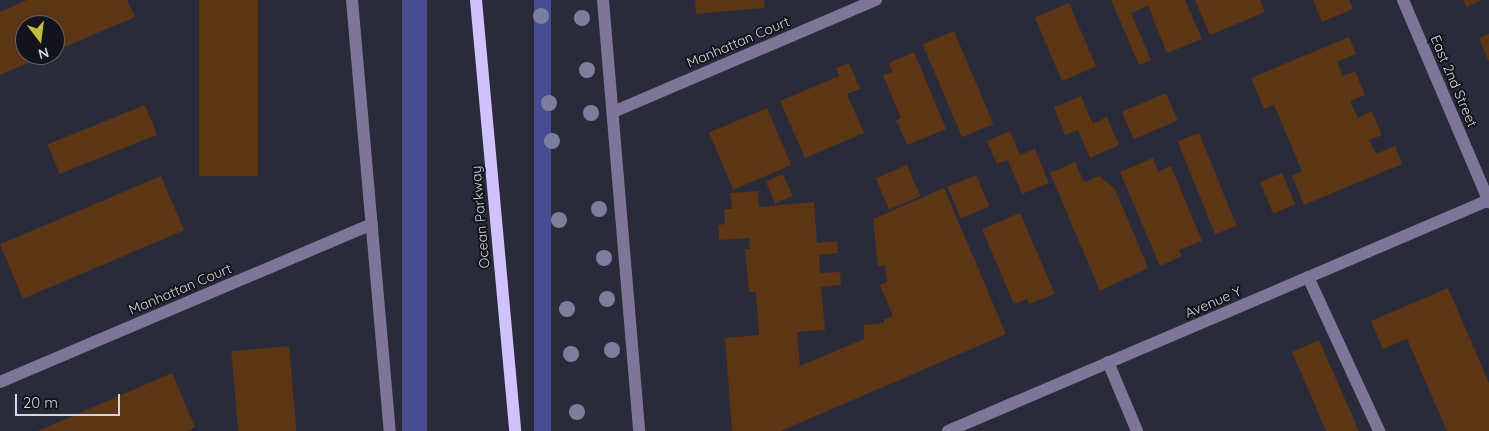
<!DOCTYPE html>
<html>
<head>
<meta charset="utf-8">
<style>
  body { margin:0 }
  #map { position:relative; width:1489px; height:431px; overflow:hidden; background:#292b3b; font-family:Quicksand,sans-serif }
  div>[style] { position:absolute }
  .green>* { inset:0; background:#494c91; transform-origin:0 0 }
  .building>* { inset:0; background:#5b3514; transform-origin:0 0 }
  .minor>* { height:12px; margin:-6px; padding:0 6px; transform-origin:6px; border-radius:6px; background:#7e7699 }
  .major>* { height:12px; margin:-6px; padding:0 6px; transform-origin:6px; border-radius:6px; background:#d0c2fc }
  .trees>* { width:16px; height:16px; margin:-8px; border-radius:50%; background:#7b7f9d }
  span { translate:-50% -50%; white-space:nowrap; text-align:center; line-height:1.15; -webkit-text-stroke:4px #13141b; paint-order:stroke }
  .street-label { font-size:14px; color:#d3d5e0 }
  .north { position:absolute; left:15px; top:15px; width:50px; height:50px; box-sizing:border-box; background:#13141b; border:1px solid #60616a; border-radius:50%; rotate:165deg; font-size:14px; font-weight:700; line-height:20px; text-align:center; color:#d3d5e0 }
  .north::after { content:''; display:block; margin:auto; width:18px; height:22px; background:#c2bd3f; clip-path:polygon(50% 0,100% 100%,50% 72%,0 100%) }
  .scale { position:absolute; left:15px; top:394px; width:105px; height:22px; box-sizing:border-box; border:2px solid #d3d5e0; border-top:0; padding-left:6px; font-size:15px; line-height:18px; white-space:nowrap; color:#d3d5e0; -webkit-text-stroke:4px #13141b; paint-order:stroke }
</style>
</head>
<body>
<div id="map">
  <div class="green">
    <div style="left:402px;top:0;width:25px;height:433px"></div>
    <div style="left:534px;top:0;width:17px;height:433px"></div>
  </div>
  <div class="building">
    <div style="clip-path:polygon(27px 0,127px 0,135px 17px,55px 51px,55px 25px,25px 25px,25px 55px,47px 55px,0 75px,0 12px)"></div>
    <div style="left:199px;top:0;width:59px;height:176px"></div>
    <div style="clip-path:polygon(695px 0,764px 0,765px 8px,696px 14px)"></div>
    <div style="clip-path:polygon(1111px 0,1185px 0,1202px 39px,1167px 53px,1148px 6px,1138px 10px,1131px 13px,1151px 60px,1139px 65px)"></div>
    <div style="clip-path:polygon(1195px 0,1260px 0,1265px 12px,1210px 35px)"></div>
    <div style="clip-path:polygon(1313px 0,1349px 0,1353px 9px,1322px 22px)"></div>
    <div style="clip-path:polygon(1463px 0,1482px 0,1466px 7px)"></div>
    <div style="left:1069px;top:3px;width:69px;height:37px;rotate:67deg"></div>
    <div style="left:954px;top:31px;width:101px;height:34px;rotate:67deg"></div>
    <div style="clip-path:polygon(1489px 34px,1489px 62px,1479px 38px)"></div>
    <div style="clip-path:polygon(1349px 37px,1356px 54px,1337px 62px,1343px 76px,1355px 71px,1365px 95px,1350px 101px,1358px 118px,1372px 111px,1382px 135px,1369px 140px,1376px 154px,1395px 146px,1402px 164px,1304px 205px,1292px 176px,1302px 171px,1274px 105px,1264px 109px,1251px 78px)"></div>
    <div style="clip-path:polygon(914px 52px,946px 129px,907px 145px,896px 120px,901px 118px,883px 75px,892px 72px,889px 63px)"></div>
    <div style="clip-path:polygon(849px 63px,860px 89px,847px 94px,864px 133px,805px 158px,780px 101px,839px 76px,836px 68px)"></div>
    <div style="left:1166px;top:93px;width:30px;height:48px;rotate:67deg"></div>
    <div style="clip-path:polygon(1081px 96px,1093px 124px,1107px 117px,1119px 145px,1090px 158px,1078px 130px,1065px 135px,1054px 107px)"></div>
    <div style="left:145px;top:105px;width:32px;height:105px;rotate:68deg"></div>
    <div style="left:767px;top:108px;width:62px;height:63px;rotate:67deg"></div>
    <div style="clip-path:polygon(1010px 131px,1020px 155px,1035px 149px,1049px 183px,1022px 194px,1008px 160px,997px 164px,987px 141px)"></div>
    <div style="left:1199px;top:133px;width:100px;height:23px;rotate:68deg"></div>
    <div style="clip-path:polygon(1153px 158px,1158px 172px,1171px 166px,1202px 241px,1179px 250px,1182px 256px,1160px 266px,1120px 172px)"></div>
    <div style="clip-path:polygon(1075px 162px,1084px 182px,1099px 176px,1115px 189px,1148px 268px,1100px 291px,1050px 173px)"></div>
    <div style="left:907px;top:165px;width:34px;height:34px;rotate:67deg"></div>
    <div style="left:1282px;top:173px;width:34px;height:24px;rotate:67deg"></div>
    <div style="left:783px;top:174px;width:24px;height:19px;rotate:66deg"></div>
    <div style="left:976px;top:175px;width:34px;height:31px;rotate:67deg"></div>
    <div style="left:161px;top:176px;width:59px;height:175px;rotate:67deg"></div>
    <div style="clip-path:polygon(944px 188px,1006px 334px,781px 431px,732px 431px,725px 338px,759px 335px,756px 292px,749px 292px,745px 249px,750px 249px,749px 238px,719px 240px,718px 225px,725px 224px,724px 209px,732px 209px,730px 193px,758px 191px,759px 207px,814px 202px,817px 243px,837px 241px,838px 253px,819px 255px,820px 273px,840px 272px,841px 285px,821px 287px,825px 330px,797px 332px,800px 366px,864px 339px,864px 325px,884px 323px,884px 320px,893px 316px,880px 285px,887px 282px,885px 265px,878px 266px,873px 219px)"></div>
    <div style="clip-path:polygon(1020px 213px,1055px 294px,1029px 304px,1027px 299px,1014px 304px,982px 229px)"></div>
    <div style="clip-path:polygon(1448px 288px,1489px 383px,1489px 431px,1447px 431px,1407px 339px,1383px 349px,1371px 321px)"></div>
    <div style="clip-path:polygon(1319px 340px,1359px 431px,1326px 431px,1292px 352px)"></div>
    <div style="left:289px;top:346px;width:85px;height:58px;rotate:85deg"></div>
    <div style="clip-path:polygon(172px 373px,195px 427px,187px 431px,38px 431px)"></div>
  </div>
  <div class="minor">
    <div style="left:352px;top:0;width:433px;rotate:85deg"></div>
    <div style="left:603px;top:0;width:433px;rotate:85.2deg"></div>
    <div style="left:1403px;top:0;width:220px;rotate:66.9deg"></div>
    <div style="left:613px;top:112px;width:286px;rotate:-23.1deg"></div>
    <div style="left:1308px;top:277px;width:170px;rotate:65.2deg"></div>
    <div style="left:1108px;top:362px;width:75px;rotate:67.2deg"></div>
    <div style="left:0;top:382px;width:404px;rotate:-23deg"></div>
    <div style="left:948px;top:431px;width:588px;rotate:-23.12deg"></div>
  </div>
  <div class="major">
    <div style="left:476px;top:0;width:433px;rotate:84.8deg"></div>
  </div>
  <div class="trees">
    <div style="left:541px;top:16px"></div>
    <div style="left:582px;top:18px"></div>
    <div style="left:587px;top:70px"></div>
    <div style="left:549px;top:103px"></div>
    <div style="left:591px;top:113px"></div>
    <div style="left:552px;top:141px"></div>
    <div style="left:599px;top:209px"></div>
    <div style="left:559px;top:220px"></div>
    <div style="left:604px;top:258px"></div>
    <div style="left:607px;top:299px"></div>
    <div style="left:567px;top:309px"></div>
    <div style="left:612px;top:350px"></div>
    <div style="left:571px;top:354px"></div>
    <div style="left:577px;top:412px"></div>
  </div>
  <div class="street-label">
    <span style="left:738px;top:42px;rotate:-23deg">Manhattan Court</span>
    <span style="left:1454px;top:81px;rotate:67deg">East 2nd Street</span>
    <span style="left:480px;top:217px;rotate:-95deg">Ocean Parkway</span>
    <span style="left:180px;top:289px;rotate:-23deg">Manhattan Court</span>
    <span style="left:1213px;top:302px;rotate:-23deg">Avenue Y</span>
  </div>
  <div class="north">N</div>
  <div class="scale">20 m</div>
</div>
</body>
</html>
